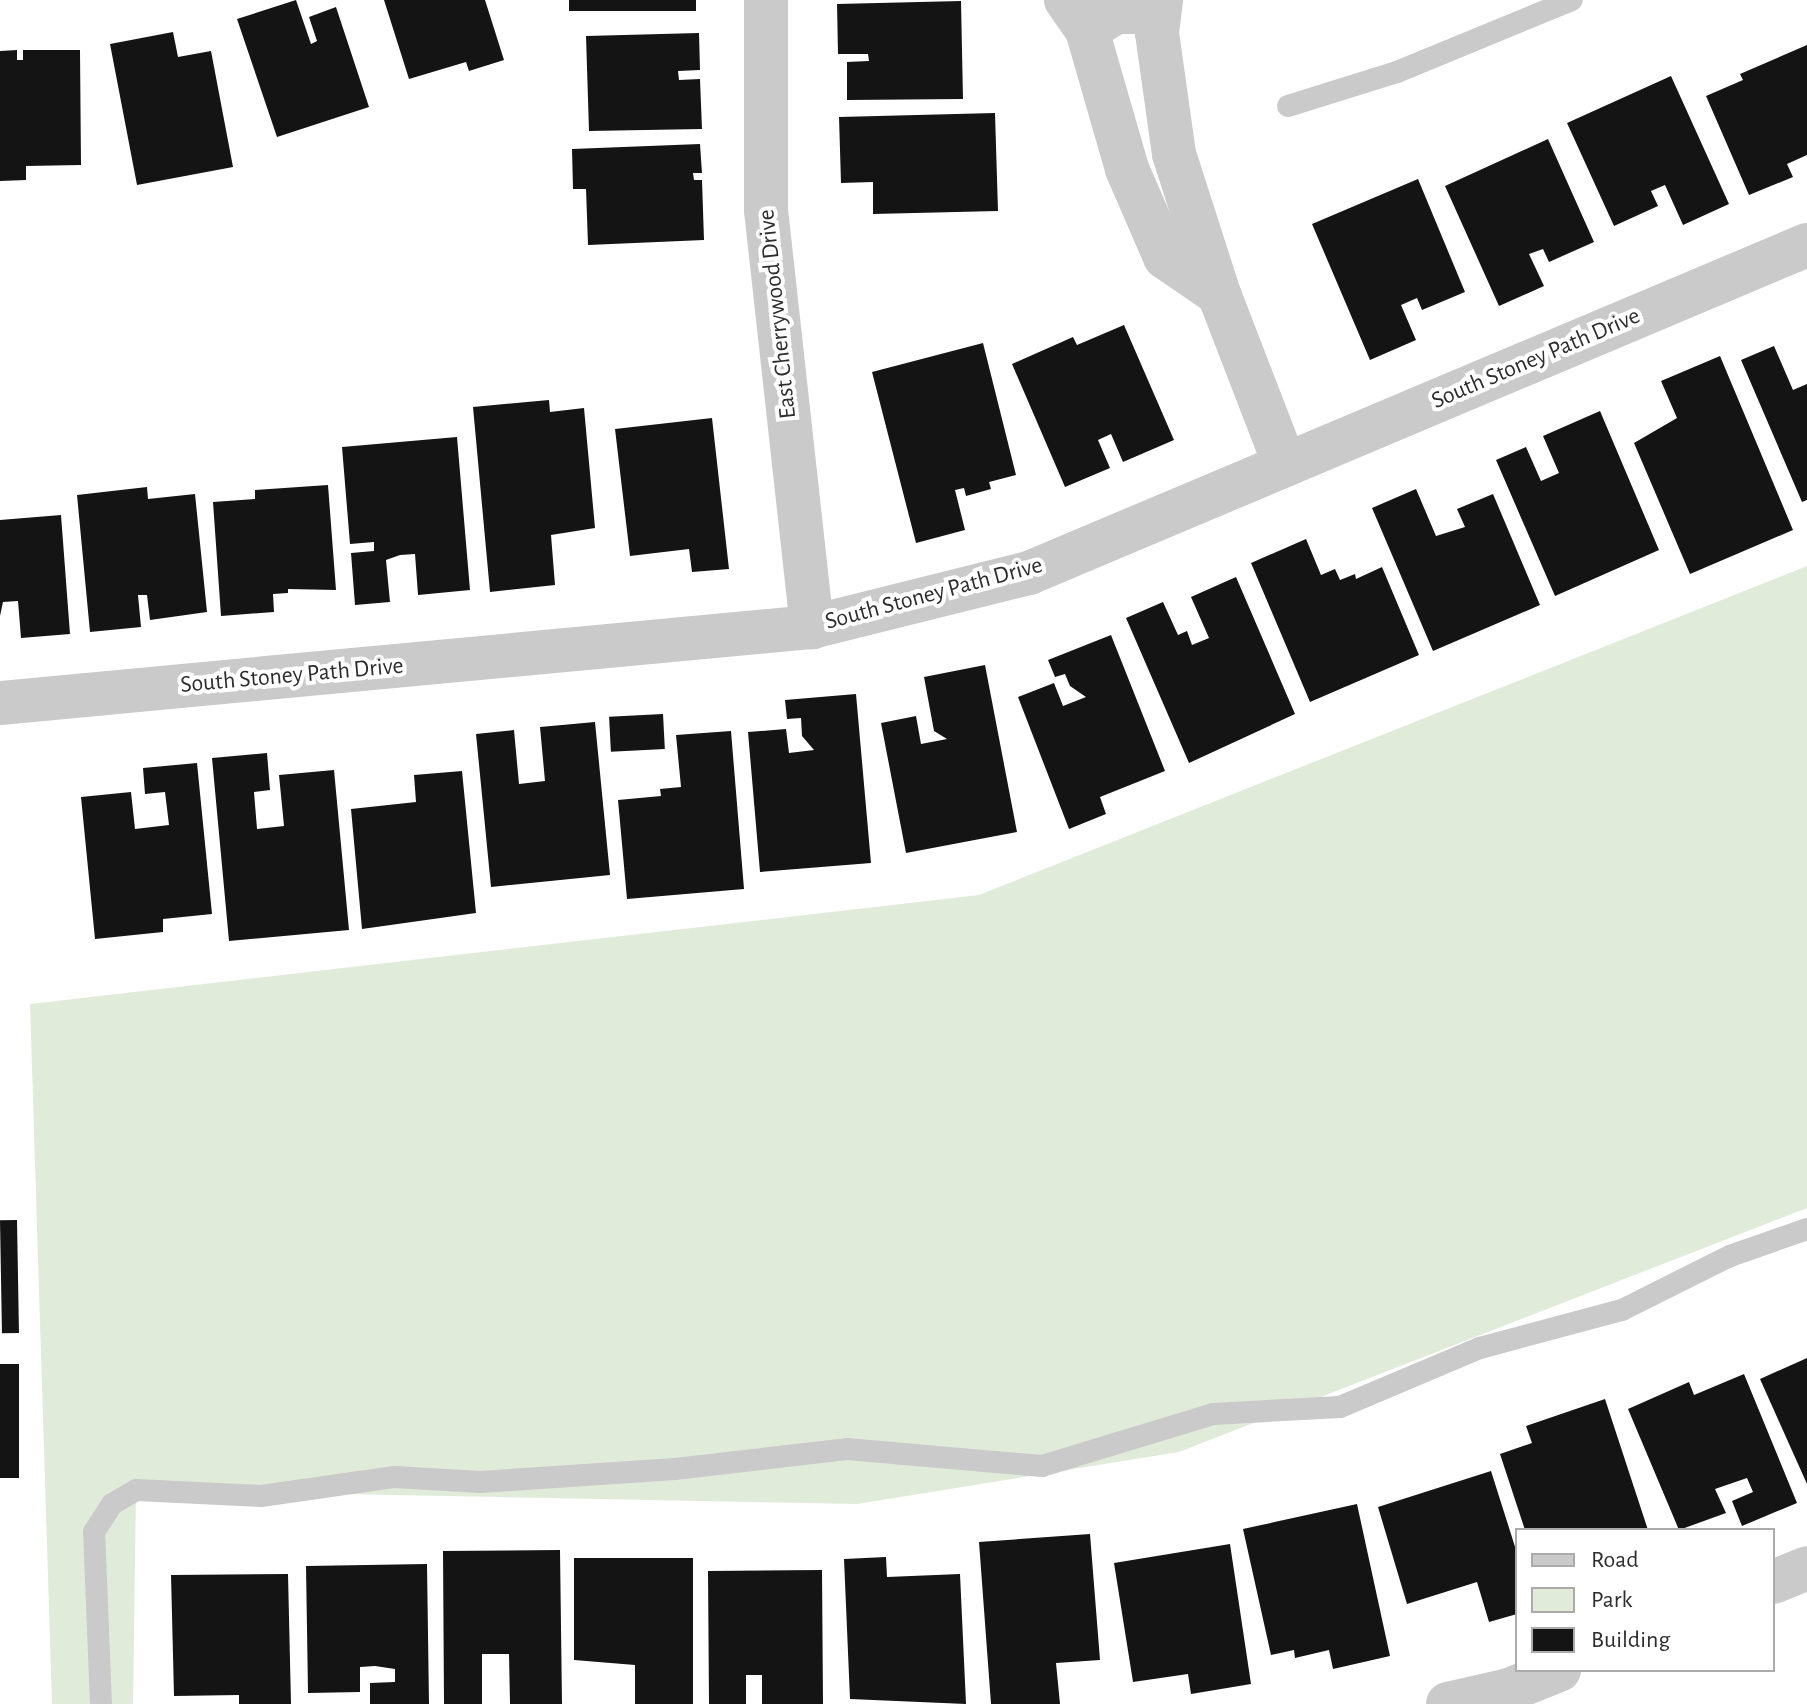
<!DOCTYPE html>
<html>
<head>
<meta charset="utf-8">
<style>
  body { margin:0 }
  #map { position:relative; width:1807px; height:1704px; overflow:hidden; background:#fff; font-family:"Alegreya Sans",sans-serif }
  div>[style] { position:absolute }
  .green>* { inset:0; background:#e1ebda }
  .building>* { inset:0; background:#141414; transform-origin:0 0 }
  .service>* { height:22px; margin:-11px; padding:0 11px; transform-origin:11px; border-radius:11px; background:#cacaca }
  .minor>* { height:44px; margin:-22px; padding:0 22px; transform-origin:22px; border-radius:22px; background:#cacaca }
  span { translate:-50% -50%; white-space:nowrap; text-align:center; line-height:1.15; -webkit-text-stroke:8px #fff; paint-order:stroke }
  .street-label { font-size:24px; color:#2d2d2d }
  .legend { position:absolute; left:1515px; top:1528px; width:260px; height:144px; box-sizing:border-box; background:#fff; border:2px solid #ababab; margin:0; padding:10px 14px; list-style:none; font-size:24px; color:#2d2d2d }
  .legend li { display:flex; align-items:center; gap:16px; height:40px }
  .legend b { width:40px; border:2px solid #ababab }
</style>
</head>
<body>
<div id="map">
  <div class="green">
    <div style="clip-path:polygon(1807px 566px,1807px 1208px,1179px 1452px,857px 1504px,136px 1490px,133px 1704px,52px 1704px,30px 1004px,979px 895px)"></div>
  </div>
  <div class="building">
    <div style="clip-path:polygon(296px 0,311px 44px,317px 41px,309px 17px,336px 7px,369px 107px,277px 137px,237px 19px)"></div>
    <div style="clip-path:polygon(384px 0,485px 0,504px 60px,469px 71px,466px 62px,409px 79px)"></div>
    <div style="left:569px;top:0;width:127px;height:11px"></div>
    <div style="clip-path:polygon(961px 1px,963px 99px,847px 100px,847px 62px,869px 61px,868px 54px,838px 54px,837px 4px)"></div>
    <div style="clip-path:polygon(173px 32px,178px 57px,211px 51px,233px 167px,137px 185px,110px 44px)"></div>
    <div style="clip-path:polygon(699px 33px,700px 70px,678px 71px,679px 80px,700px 79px,702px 129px,589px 131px,586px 36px)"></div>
    <div style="clip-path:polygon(1807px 45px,1807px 155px,1787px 164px,1793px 177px,1749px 195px,1706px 96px,1743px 80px,1740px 74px)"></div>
    <div style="clip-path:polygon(17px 50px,17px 60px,23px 60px,23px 50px,80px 50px,81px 165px,26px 166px,26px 180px,0 181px,0 51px)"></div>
    <div style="clip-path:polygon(1671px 76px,1729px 204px,1683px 225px,1665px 185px,1651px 191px,1658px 206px,1614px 226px,1567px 123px)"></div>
    <div style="clip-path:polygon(995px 113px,998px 211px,873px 214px,873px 182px,841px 183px,839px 117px)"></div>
    <div style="clip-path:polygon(1548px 139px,1594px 242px,1549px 262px,1543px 249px,1529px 254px,1544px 286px,1499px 306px,1445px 186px)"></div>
    <div style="clip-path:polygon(700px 144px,702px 173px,693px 173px,694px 180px,702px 180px,704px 240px,588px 245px,586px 189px,573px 189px,572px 149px)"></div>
    <div style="clip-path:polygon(1418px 179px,1465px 292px,1422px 310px,1417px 298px,1401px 305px,1416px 340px,1370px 360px,1312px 224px)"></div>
    <div style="clip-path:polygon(1124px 325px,1174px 440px,1123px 462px,1111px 434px,1098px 440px,1110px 468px,1065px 487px,1012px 364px,1073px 337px,1077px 345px)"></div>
    <div style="clip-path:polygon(983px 343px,1016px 475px,989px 482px,991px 489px,966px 496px,964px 488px,955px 490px,965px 530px,916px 543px,872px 372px)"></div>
    <div style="clip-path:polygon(1774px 346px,1793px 390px,1807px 384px,1807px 500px,1802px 502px,1741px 360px)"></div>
    <div style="clip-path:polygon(1720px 356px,1793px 530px,1690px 574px,1634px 443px,1677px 418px,1661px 381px)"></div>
    <div style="clip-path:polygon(549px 400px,550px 412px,584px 408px,595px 528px,551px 535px,555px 585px,490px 592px,473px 407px)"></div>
    <div style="clip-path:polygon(1600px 411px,1659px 550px,1555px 596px,1496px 460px,1526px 447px,1541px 481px,1559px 473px,1543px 436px)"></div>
    <div style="clip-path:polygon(712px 418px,729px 569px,692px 572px,689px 549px,630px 556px,615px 429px)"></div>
    <div style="clip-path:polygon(457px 437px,470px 590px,418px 595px,415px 554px,400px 555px,386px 560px,390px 602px,355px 605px,351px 553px,374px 551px,374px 542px,350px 544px,342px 447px)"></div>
    <div style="clip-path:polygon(328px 485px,336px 590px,288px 589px,288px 593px,273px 594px,274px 612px,221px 616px,213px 502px,255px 499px,255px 490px)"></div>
    <div style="clip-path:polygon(147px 487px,148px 499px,195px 494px,207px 612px,150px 620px,147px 595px,138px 595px,141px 627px,90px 632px,77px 495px)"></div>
    <div style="clip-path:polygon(1416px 489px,1436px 536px,1465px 527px,1457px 509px,1493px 494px,1540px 605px,1433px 651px,1372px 508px)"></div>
    <div style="clip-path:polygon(61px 515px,70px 634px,21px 638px,18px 601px,3px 602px,0 616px,0 520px)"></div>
    <div style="clip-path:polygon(1306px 539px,1321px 575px,1335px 569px,1340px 580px,1355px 574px,1356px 579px,1382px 567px,1419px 655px,1310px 702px,1251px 563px)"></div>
    <div style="clip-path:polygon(1236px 577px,1295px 714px,1189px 763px,1126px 618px,1163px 602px,1178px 635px,1187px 631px,1192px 645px,1209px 638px,1191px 597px)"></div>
    <div style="clip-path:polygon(1111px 635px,1165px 771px,1100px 797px,1106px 814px,1069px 829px,1018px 697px,1054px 683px,1063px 706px,1086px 697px,1070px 686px,1065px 674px,1055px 677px,1048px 660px)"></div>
    <div style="clip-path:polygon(985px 665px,1017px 832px,906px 853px,881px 723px,916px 716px,921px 744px,947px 739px,934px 731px,924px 677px)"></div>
    <div style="clip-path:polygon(856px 694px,871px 863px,760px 872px,748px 732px,786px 729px,789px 753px,814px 750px,802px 736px,801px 718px,787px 719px,785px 700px)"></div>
    <div style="left:663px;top:714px;width:35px;height:54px;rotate:87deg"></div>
    <div style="clip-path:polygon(595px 722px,610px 875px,491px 887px,476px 734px,514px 730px,519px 784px,545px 781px,540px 727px)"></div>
    <div style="clip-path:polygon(731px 731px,744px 889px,627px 899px,618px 800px,661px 796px,660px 789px,681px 787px,676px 735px)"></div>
    <div style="clip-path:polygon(267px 753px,270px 790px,254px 792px,257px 829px,284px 826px,279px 775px,334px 770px,349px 930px,229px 941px,212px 758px)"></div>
    <div style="clip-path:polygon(197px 763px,212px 914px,163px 919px,163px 932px,95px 939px,81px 797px,131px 792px,135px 829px,169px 825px,165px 792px,145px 794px,143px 768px)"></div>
    <div style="clip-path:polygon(462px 771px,476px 913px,362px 929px,351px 809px,416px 802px,414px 775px)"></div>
    <div style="left:17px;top:1220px;width:113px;height:17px;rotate:89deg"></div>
    <div style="clip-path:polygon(1807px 1358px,1807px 1484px,1760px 1379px)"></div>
    <div style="left:0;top:1364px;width:19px;height:114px"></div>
    <div style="clip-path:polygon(1744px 1374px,1797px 1503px,1742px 1526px,1732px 1501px,1753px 1492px,1747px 1478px,1715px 1489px,1726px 1513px,1679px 1530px,1628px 1409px,1689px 1382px,1694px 1395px)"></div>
    <div style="clip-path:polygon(1605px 1399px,1648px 1530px,1525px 1530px,1500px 1454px,1532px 1443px,1526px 1426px)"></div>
    <div style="clip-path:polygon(1491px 1471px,1517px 1553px,1517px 1614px,1489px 1622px,1477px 1582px,1407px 1604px,1378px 1507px)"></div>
    <div style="clip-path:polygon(1357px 1504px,1390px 1656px,1333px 1669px,1329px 1650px,1295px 1658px,1294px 1650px,1271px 1655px,1243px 1529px)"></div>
    <div style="clip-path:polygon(1090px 1534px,1100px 1660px,1056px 1663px,1060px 1704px,991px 1704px,979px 1542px)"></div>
    <div style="clip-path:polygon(1230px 1544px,1251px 1684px,1191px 1694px,1188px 1674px,1133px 1682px,1114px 1563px)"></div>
    <div style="clip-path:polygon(560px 1550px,562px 1704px,510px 1704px,509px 1654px,482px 1654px,482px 1704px,444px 1704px,443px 1551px)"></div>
    <div style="clip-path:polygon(886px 1557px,887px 1577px,960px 1574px,966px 1704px,850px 1699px,844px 1559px)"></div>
    <div style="clip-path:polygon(574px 1558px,693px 1558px,693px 1704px,635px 1704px,635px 1665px,574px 1660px)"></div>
    <div style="clip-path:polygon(427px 1564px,429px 1704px,370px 1704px,370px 1683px,395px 1682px,395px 1669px,375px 1666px,360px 1667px,360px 1692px,308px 1693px,306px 1566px)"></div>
    <div style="clip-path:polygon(822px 1570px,823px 1704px,762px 1704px,762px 1675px,746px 1675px,746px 1704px,709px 1704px,708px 1571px)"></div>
    <div style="clip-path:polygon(288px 1574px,291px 1704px,239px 1704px,239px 1695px,174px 1696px,171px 1575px)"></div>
  </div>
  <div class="service">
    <div style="left:1288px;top:106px;width:114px;rotate:-17.3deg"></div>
    <div style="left:1397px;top:72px;width:189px;rotate:-22.4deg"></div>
    <div style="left:101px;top:1704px;width:172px;rotate:-92.3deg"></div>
    <div style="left:94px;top:1532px;width:33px;rotate:-57deg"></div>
    <div style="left:112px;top:1504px;width:28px;rotate:-30deg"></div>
    <div style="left:136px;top:1490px;width:125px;rotate:2.7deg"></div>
    <div style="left:261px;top:1496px;width:135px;rotate:-8.1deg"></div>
    <div style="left:395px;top:1477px;width:85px;rotate:3.4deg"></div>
    <div style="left:480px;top:1482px;width:195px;rotate:-3.8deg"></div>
    <div style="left:675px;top:1469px;width:173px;rotate:-6.6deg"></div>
    <div style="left:847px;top:1449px;width:196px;rotate:5deg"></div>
    <div style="left:1042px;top:1466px;width:179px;rotate:-16.9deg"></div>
    <div style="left:1213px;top:1414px;width:127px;rotate:-3.2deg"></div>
    <div style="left:1340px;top:1407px;width:152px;rotate:-22.9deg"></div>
    <div style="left:1480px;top:1348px;width:147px;rotate:-15deg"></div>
    <div style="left:1622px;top:1310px;width:121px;rotate:-26.6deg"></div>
    <div style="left:1730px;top:1256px;width:82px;rotate:-19.3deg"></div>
  </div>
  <div class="minor">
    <div style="left:766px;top:0;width:210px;rotate:90deg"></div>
    <div style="left:766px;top:210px;width:420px;rotate:83.7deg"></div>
    <div style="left:1066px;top:0;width:37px;rotate:55deg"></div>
    <div style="left:1087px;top:30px;width:145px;rotate:73.9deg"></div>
    <div style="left:1127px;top:169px;width:96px;rotate:66.6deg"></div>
    <div style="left:1165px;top:257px;width:65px;rotate:34.4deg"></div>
    <div style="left:1161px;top:0;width:33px;rotate:97deg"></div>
    <div style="left:1157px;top:33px;width:122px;rotate:82deg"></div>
    <div style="left:1174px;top:154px;width:147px;rotate:72.2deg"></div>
    <div style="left:1219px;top:294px;width:183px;rotate:68.9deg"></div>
    <div style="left:1087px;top:30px;width:34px;rotate:-32deg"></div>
    <div style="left:1116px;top:12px;width:43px"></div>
    <div style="left:0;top:703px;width:816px;rotate:-5.35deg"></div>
    <div style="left:812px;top:627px;width:224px;rotate:-14deg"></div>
    <div style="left:1029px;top:573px;width:844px;rotate:-22.86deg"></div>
    <div style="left:1773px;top:1582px;width:37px;rotate:-22deg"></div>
    <div style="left:1448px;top:1704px;width:63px;rotate:-12.9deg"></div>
    <div style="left:1509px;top:1690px;width:54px;rotate:-21.8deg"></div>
  </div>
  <div class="street-label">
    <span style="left:778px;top:314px;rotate:-96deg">East Cherrywood Drive</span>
    <span style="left:1536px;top:359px;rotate:-23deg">South Stoney Path Drive</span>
    <span style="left:934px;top:594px;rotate:-15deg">South Stoney Path Drive</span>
    <span style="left:292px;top:676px;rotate:-5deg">South Stoney Path Drive</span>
  </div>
  <ul class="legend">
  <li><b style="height:10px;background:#cacaca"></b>Road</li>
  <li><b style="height:22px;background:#e1ebda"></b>Park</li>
  <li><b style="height:22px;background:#141414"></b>Building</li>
  </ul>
</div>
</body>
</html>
